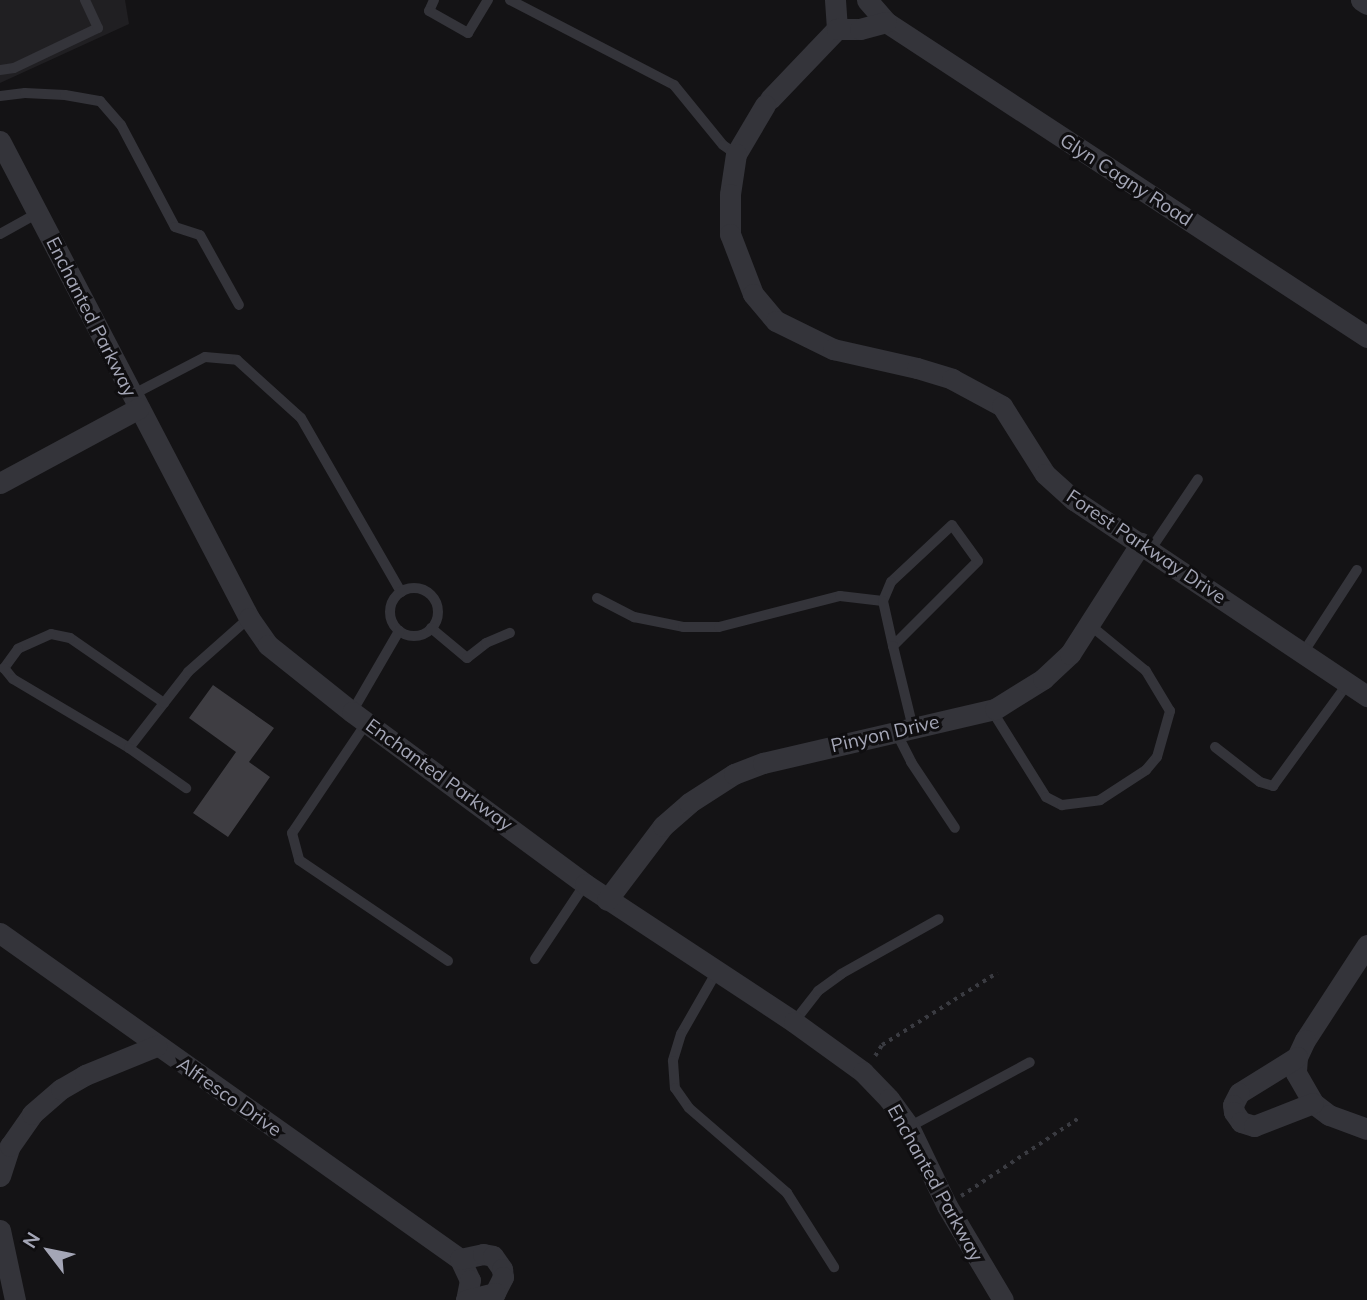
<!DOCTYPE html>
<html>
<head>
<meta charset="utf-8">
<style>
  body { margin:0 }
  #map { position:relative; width:1367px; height:1300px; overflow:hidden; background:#141315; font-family:Mulish,sans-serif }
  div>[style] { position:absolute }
  .built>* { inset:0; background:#201f22 }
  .building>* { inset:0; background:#3e3d42 }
  .path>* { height:3.5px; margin-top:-1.75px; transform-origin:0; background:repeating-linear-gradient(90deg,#3a3b41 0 3.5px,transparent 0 8.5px) }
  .service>* { height:10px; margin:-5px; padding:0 5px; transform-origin:5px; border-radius:5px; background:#34343a }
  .service>.ring { margin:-5px; padding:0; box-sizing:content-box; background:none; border:10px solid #34343a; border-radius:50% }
  .minor>* { height:21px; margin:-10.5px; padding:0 10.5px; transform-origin:10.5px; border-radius:10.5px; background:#34343a }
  span { translate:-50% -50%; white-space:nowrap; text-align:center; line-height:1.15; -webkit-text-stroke:6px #0f0e10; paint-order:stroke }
  .street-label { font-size:19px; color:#a4a6b6 }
  .north { position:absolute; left:14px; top:1216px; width:70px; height:70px; -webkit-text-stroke:5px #0f0e10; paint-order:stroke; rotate:302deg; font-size:19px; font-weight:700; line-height:28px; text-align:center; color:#a4a6b6 }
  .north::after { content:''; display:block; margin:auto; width:24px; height:32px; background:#a4a6b6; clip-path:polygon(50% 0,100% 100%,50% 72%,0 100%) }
</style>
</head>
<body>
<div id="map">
  <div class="built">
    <div style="clip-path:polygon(0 0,125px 0,129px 24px,0 83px)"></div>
  </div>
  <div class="building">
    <div style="clip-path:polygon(213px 685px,274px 728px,249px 762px,270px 777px,228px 837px,193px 813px,236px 752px,189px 718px)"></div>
  </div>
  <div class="path">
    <div style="left:875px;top:1056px;width:13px;rotate:-58deg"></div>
    <div style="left:882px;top:1045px;width:136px;rotate:-32.1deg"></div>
    <div style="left:961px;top:1196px;width:141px;rotate:-33.5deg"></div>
  </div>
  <div class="service">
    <div style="left:434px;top:0;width:12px;rotate:114deg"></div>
    <div style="left:429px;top:11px;width:45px;rotate:29.4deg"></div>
    <div style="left:468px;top:33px;width:39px;rotate:-59deg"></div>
    <div style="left:510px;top:0;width:185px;rotate:27.4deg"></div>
    <div style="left:674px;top:85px;width:77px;rotate:50.8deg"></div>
    <div style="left:723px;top:145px;width:16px;rotate:35deg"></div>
    <div style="left:0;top:70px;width:14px;rotate:-8deg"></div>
    <div style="left:14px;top:68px;width:93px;rotate:-25.5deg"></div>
    <div style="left:98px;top:28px;width:31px;rotate:-115deg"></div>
    <div style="left:0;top:96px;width:25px;rotate:-7deg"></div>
    <div style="left:25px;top:93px;width:40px;rotate:2.9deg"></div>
    <div style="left:65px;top:95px;width:36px;rotate:10deg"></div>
    <div style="left:100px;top:101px;width:32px;rotate:49deg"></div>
    <div style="left:121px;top:125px;width:115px;rotate:62.1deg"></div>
    <div style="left:175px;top:227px;width:26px;rotate:18deg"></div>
    <div style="left:200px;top:235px;width:80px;rotate:60.9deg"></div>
    <div style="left:0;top:234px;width:43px;rotate:-28.9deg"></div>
    <div style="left:132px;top:395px;width:82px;rotate:-27.5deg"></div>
    <div style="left:205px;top:357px;width:32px;rotate:5deg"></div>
    <div style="left:237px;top:360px;width:86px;rotate:42.2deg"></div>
    <div style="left:301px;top:418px;width:201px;rotate:60.1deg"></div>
    <div style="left:1151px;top:549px;width:84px;rotate:-56.1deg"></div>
    <div class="ring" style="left:390px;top:588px;width:38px;height:38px"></div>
    <div style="left:597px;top:598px;width:42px;rotate:27.2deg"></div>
    <div style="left:634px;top:617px;width:50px;rotate:11.5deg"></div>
    <div style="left:683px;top:627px;width:36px"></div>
    <div style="left:719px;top:627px;width:125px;rotate:-14.4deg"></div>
    <div style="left:840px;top:596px;width:43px;rotate:6.6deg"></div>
    <div style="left:431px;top:628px;width:47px;rotate:39.8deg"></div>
    <div style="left:467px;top:658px;width:24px;rotate:-38deg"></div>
    <div style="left:486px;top:643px;width:26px;rotate:-23deg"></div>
    <div style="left:893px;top:646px;width:120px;rotate:-45deg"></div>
    <div style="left:978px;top:561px;width:44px;rotate:-125.8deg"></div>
    <div style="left:952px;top:525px;width:83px;rotate:136.9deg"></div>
    <div style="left:891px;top:582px;width:21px;rotate:113deg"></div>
    <div style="left:883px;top:601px;width:46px;rotate:77.5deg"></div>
    <div style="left:893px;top:646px;width:84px;rotate:76.3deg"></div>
    <div style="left:1303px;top:653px;width:99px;rotate:-57deg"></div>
    <div style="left:164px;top:703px;width:114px;rotate:-145.3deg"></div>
    <div style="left:70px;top:638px;width:19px;rotate:-168deg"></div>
    <div style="left:51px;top:634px;width:36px;rotate:156deg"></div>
    <div style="left:18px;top:649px;width:24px;rotate:126deg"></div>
    <div style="left:4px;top:668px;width:14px;rotate:51deg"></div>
    <div style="left:13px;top:679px;width:135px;rotate:30.7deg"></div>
    <div style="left:129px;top:748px;width:57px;rotate:-52.1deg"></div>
    <div style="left:164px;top:703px;width:39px;rotate:-52deg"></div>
    <div style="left:188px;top:672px;width:81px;rotate:-41.5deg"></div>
    <div style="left:991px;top:709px;width:104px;rotate:58deg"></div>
    <div style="left:1046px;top:797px;width:18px;rotate:27deg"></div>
    <div style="left:1062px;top:805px;width:38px;rotate:-7deg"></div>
    <div style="left:1100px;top:800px;width:55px;rotate:-33.1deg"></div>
    <div style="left:1146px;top:770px;width:17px;rotate:-50deg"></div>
    <div style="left:1157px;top:757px;width:48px;rotate:-74.2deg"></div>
    <div style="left:1170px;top:711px;width:47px;rotate:-121deg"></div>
    <div style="left:1146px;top:671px;width:72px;rotate:-140.6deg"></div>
    <div style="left:352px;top:712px;width:94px;rotate:-59.9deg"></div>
    <div style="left:367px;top:722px;width:134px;rotate:124deg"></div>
    <div style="left:292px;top:833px;width:28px;rotate:75deg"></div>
    <div style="left:299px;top:860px;width:180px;rotate:34.1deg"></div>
    <div style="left:896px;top:732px;width:34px;rotate:63deg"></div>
    <div style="left:911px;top:762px;width:79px;rotate:56.3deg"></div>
    <div style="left:1215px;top:747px;width:57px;rotate:37.9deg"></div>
    <div style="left:1260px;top:782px;width:14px;rotate:17deg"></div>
    <div style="left:1273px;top:786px;width:127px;rotate:-53.9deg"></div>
    <div style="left:129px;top:748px;width:70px;rotate:35.1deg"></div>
    <div style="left:535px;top:959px;width:90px;rotate:-56.3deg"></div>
    <div style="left:716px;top:973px;width:70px;rotate:119.8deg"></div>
    <div style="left:681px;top:1034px;width:28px;rotate:107deg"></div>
    <div style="left:673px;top:1061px;width:27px;rotate:86deg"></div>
    <div style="left:675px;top:1088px;width:24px;rotate:55deg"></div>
    <div style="left:689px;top:1108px;width:130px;rotate:40.9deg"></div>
    <div style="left:787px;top:1193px;width:88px;rotate:57.6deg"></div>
    <div style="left:794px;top:1022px;width:39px;rotate:-52deg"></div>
    <div style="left:818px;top:991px;width:29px;rotate:-36deg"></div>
    <div style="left:841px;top:974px;width:112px;rotate:-29.3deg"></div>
    <div style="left:909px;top:1127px;width:137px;rotate:-28.2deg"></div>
  </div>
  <div class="minor">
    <div style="left:835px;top:0;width:29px;rotate:86deg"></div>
    <div style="left:867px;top:0;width:29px;rotate:49deg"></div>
    <div style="left:886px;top:22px;width:575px;rotate:33.22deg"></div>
    <div style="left:1361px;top:0;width:7px;rotate:34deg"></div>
    <div style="left:770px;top:99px;width:97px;rotate:-46.3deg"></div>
    <div style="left:837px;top:29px;width:23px"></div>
    <div style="left:860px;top:29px;width:27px;rotate:-15deg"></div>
    <div style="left:765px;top:105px;width:57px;rotate:120.6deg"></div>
    <div style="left:736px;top:154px;width:40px;rotate:98.5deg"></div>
    <div style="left:730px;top:194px;width:40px;rotate:90deg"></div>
    <div style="left:730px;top:234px;width:64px;rotate:69deg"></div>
    <div style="left:753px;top:294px;width:35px;rotate:50deg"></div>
    <div style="left:776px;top:321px;width:64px;rotate:26.2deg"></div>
    <div style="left:833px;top:349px;width:86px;rotate:12.7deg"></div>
    <div style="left:917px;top:368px;width:37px;rotate:17deg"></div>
    <div style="left:952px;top:379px;width:57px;rotate:28.4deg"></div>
    <div style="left:1002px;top:406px;width:80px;rotate:57.7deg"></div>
    <div style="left:1045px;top:474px;width:39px;rotate:42deg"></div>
    <div style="left:1074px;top:500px;width:353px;rotate:33.8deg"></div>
    <div style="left:0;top:141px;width:538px;rotate:62.43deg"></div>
    <div style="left:249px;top:618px;width:33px;rotate:55deg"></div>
    <div style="left:268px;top:645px;width:107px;rotate:38.6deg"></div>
    <div style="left:352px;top:712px;width:290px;rotate:36.4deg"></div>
    <div style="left:585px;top:884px;width:250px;rotate:33.4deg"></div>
    <div style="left:794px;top:1022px;width:85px;rotate:35.9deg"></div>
    <div style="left:863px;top:1072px;width:37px;rotate:46deg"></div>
    <div style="left:889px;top:1099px;width:34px;rotate:54deg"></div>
    <div style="left:909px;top:1127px;width:88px;rotate:64.3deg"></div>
    <div style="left:947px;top:1206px;width:109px;rotate:59.2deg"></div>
    <div style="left:0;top:483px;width:158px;rotate:-28.3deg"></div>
    <div style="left:607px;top:900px;width:93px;rotate:-52.9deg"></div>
    <div style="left:663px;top:826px;width:35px;rotate:-41deg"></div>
    <div style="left:689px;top:803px;width:54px;rotate:-32.8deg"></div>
    <div style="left:734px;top:774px;width:31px;rotate:-21deg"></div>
    <div style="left:763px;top:763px;width:238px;rotate:-13.1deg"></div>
    <div style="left:995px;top:709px;width:57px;rotate:-32deg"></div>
    <div style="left:1043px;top:679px;width:37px;rotate:-43deg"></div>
    <div style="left:1070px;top:654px;width:132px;rotate:-57.4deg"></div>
    <div style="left:0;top:933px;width:564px;rotate:35.33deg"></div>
    <div style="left:460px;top:1259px;width:23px;rotate:65deg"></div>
    <div style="left:470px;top:1280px;width:20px;rotate:101deg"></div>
    <div style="left:1367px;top:945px;width:113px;rotate:123.1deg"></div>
    <div style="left:1305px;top:1040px;width:19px;rotate:115deg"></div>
    <div style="left:1297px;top:1057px;width:16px;rotate:94deg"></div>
    <div style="left:1296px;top:1073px;width:34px;rotate:60deg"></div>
    <div style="left:1313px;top:1103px;width:20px;rotate:37deg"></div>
    <div style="left:1329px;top:1115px;width:40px;rotate:20.2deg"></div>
    <div style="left:1297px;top:1057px;width:68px;rotate:148.2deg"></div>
    <div style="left:1239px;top:1093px;width:13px;rotate:117deg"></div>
    <div style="left:1233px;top:1105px;width:7px;rotate:82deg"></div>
    <div style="left:1234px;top:1112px;width:12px;rotate:55deg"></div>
    <div style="left:1241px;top:1122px;width:14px;rotate:17deg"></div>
    <div style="left:1254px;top:1126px;width:63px;rotate:-21.3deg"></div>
    <div style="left:0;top:1176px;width:32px;rotate:-72deg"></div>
    <div style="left:10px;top:1146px;width:39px;rotate:-55deg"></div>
    <div style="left:32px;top:1114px;width:38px;rotate:-41deg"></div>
    <div style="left:61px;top:1089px;width:28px;rotate:-30deg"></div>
    <div style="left:85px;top:1075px;width:77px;rotate:-22.2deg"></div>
    <div style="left:0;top:1230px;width:72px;rotate:77.9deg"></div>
    <div style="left:460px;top:1259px;width:24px;rotate:-12deg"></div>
    <div style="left:483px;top:1254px;width:10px;rotate:11deg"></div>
    <div style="left:493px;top:1256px;width:16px;rotate:55deg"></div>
    <div style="left:502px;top:1269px;width:8px;rotate:83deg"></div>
    <div style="left:503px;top:1277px;width:18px;rotate:117deg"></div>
    <div style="left:495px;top:1293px;width:30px;rotate:166deg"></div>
  </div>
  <div class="street-label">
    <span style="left:1126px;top:180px;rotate:33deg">Glyn Cagny Road</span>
    <span style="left:91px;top:317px;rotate:63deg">Enchanted Parkway</span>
    <span style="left:1146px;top:547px;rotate:34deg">Forest Parkway Drive</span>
    <span style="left:885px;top:734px;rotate:-13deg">Pinyon Drive</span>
    <span style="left:439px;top:775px;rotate:36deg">Enchanted Parkway</span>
    <span style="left:229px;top:1097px;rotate:35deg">Alfresco Drive</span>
    <span style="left:935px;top:1183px;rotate:61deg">Enchanted Parkway</span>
  </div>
  <div class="north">N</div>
</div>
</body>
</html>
